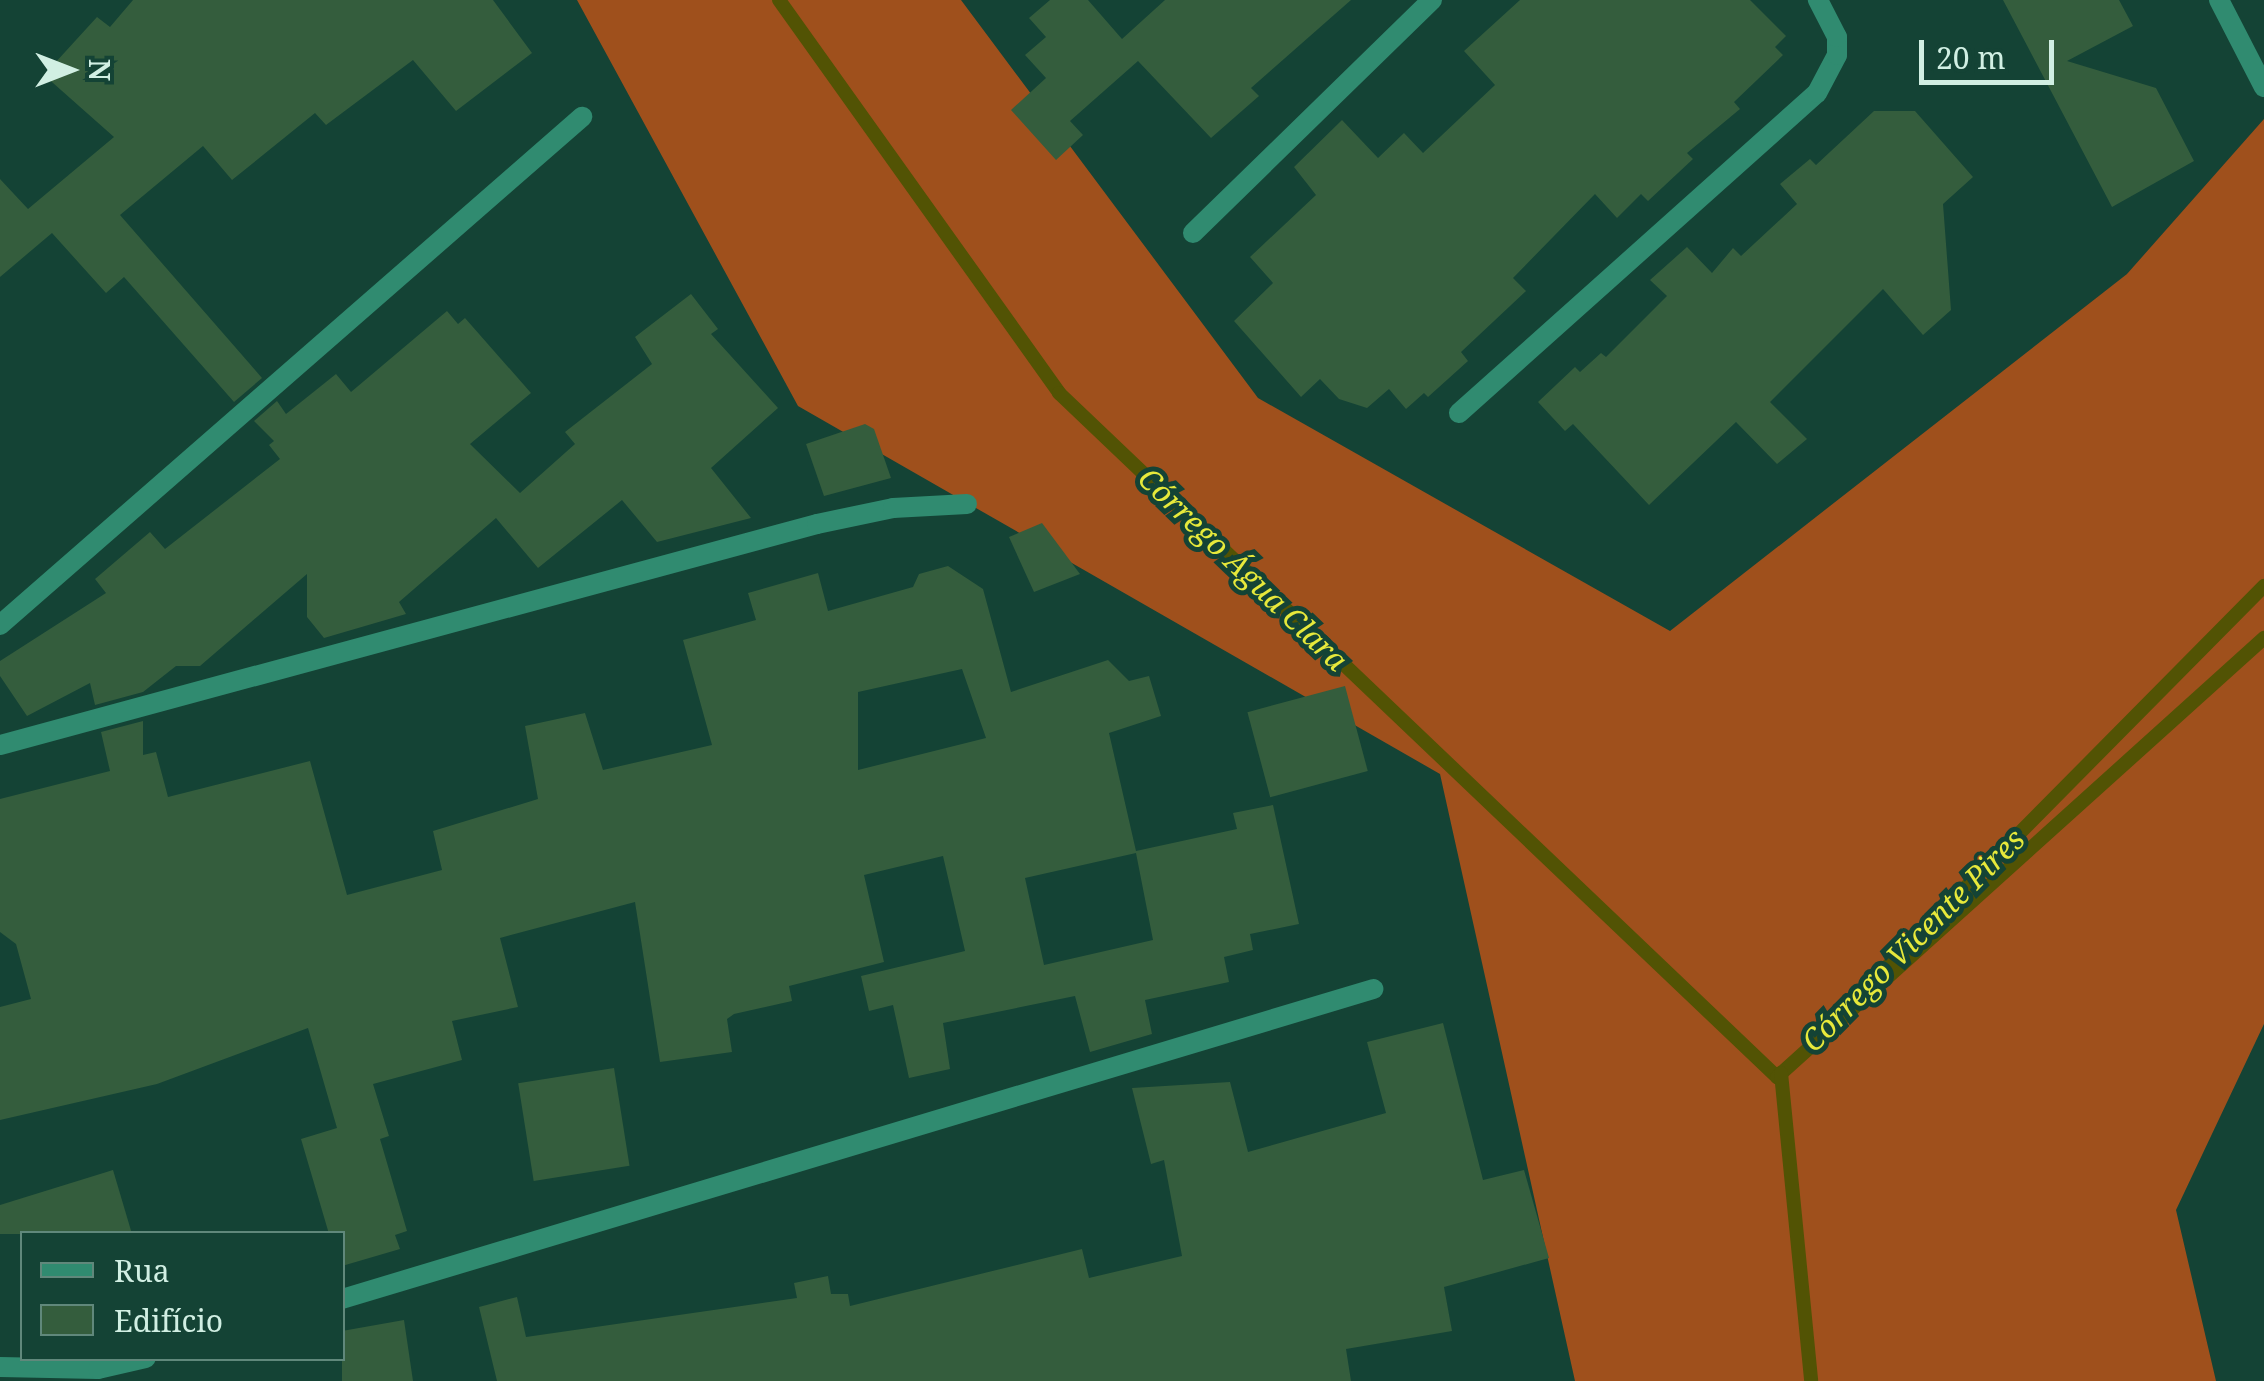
<!DOCTYPE html>
<html>
<head>
<meta charset="utf-8">
<style>
  body { margin:0 }
  #map { position:relative; width:2264px; height:1381px; overflow:hidden; background:#144335; font-family:"Noto Serif",serif }
  div>[style] { position:absolute }
  .forest>* { inset:0; background:#9f501c }
  .stream>* { height:14px; margin:-7px; padding:0 7px; transform-origin:7px; border-radius:7px; background:#525304 }
  .building>* { inset:0; background:#345d3d; transform-origin:0 0 }
  .minor>* { height:20px; margin:-10px; padding:0 10px; transform-origin:10px; border-radius:10px; background:#308b70 }
  span { translate:-50% -50%; white-space:nowrap; text-align:center; line-height:1.15; -webkit-text-stroke:10px #144335; paint-order:stroke }
  .water-label { font-size:30px; color:#e7e93b; font-style:italic }
  .legend { position:absolute; left:20px; top:1231px; width:325px; height:130px; box-sizing:border-box; background:#144335; border:2px solid #60887b; margin:0; padding:12px 18px; list-style:none; font-size:30px; color:#d1efe3 }
  .legend li { display:flex; align-items:center; gap:20px; height:50px }
  .legend b { width:50px; border:2px solid #60887b }
  .north { position:absolute; left:20px; top:20px; width:100px; height:100px; -webkit-text-stroke:8px #144335; paint-order:stroke; rotate:90deg; font-size:28px; font-weight:700; line-height:40px; text-align:center; color:#d1efe3 }
  .north::after { content:''; display:block; margin:auto; width:35px; height:45px; background:#d1efe3; clip-path:polygon(50% 0,100% 100%,50% 72%,0 100%) }
  .scale { position:absolute; left:1919px; top:40px; width:135px; height:45px; box-sizing:border-box; border:5px solid #d1efe3; border-top:0; padding-left:12px; font-size:30px; line-height:35px; white-space:nowrap; color:#d1efe3; -webkit-text-stroke:8px #144335; paint-order:stroke }
</style>
</head>
<body>
<div id="map">
  <div class="forest">
    <div style="clip-path:polygon(577px 0,961px 0,1258px 398px,1670px 631px,2127px 274px,2264px 119px,2264px 1024px,2176px 1210px,2216px 1381px,1575px 1381px,1440px 774px,798px 406px)"></div>
  </div>
  <div class="stream">
    <div style="left:779px;top:0;width:483px;rotate:54.5deg"></div>
    <div style="left:1059px;top:393px;width:992px;rotate:43.61deg"></div>
    <div style="left:1777px;top:1077px;width:656px;rotate:-42.03deg"></div>
    <div style="left:1888px;top:966px;width:535px;rotate:-45.3deg"></div>
    <div style="left:1781px;top:1073px;width:309px;rotate:84.4deg"></div>
  </div>
  <div class="building">
    <div style="clip-path:polygon(133px 0,493px 0,532px 53px,456px 111px,413px 60px,326px 125px,315px 113px,232px 180px,203px 146px,120px 215px,262px 378px,234px 402px,124px 277px,106px 293px,52px 233px,0 277px,0 179px,28px 209px,114px 137px,44px 75px,97px 17px,110px 27px)"></div>
    <div style="clip-path:polygon(1050px 0,1088px 0,1122px 39px,1165px 0,1351px 0,1251px 88px,1259px 96px,1211px 138px,1138px 61px,1070px 121px,1083px 135px,1056px 160px,1011px 110px,1046px 78px,1025px 55px,1046px 37px,1029px 18px)"></div>
    <div style="clip-path:polygon(1520px 0,1750px 0,1786px 36px,1775px 47px,1783px 55px,1734px 102px,1740px 109px,1687px 153px,1693px 159px,1648px 201px,1641px 194px,1617px 218px,1595px 194px,1513px 278px,1526px 291px,1461px 352px,1468px 361px,1428px 397px,1424px 393px,1406px 409px,1389px 389px,1367px 408px,1339px 399px,1320px 379px,1301px 397px,1234px 321px,1273px 283px,1250px 257px,1316px 195px,1294px 167px,1342px 120px,1378px 158px,1404px 133px,1423px 153px,1495px 85px,1464px 51px)"></div>
    <div style="clip-path:polygon(2003px 0,2119px 0,2133px 26px,2067px 61px,2156px 88px,2194px 161px,2112px 207px)"></div>
    <div style="clip-path:polygon(1874px 111px,1915px 111px,1973px 177px,1943px 204px,1951px 310px,1923px 335px,1883px 289px,1770px 402px,1807px 439px,1777px 464px,1736px 422px,1649px 505px,1573px 424px,1565px 431px,1538px 402px,1575px 367px,1580px 372px,1601px 353px,1606px 357px,1667px 296px,1650px 280px,1687px 247px,1712px 273px,1733px 248px,1741px 256px,1797px 204px,1780px 184px,1810px 159px,1816px 165px)"></div>
    <div style="clip-path:polygon(691px 294px,718px 329px,711px 334px,778px 408px,711px 468px,751px 518px,657px 542px,622px 500px,538px 568px,496px 518px,399px 602px,406px 614px,324px 638px,307px 617px,307px 574px,200px 666px,176px 666px,143px 692px,95px 705px,90px 683px,27px 716px,0 676px,0 661px,106px 593px,95px 579px,150px 532px,165px 549px,280px 459px,269px 445px,274px 441px,254px 421px,277px 401px,286px 414px,336px 374px,351px 392px,447px 311px,458px 324px,465px 318px,531px 393px,470px 444px,520px 493px,575px 444px,565px 432px,652px 364px,635px 337px)"></div>
    <div style="clip-path:polygon(865px 424px,874px 429px,891px 478px,824px 496px,806px 444px)"></div>
    <div style="clip-path:polygon(1042px 523px,1080px 574px,1034px 592px,1009px 537px)"></div>
    <div style="clip-path:polygon(evenodd,948px 566px,983px 589px,1011px 692px,1108px 660px,1129px 681px,1149px 676px,1161px 716px,1109px 733px,1136px 851px,1237px 829px,1233px 813px,1273px 805px,1299px 924px,1250px 934px,1253px 950px,1224px 957px,1229px 982px,1145px 1000px,1152px 1034px,1090px 1052px,1075px 996px,943px 1023px,950px 1069px,909px 1078px,893px 1005px,869px 1011px,861px 976px,965px 951px,943px 856px,864px 875px,884px 962px,789px 986px,792px 1001px,734px 1014px,727px 1019px,732px 1052px,660px 1062px,635px 902px,500px 938px,518px 1007px,452px 1021px,462px 1060px,373px 1084px,389px 1136px,380px 1139px,407px 1231px,395px 1235px,400px 1249px,342px 1266px,342px 1234px,329px 1234px,301px 1139px,337px 1128px,308px 1028px,157px 1084px,0 1120px,0 1007px,31px 999px,16px 944px,0 932px,0 799px,110px 771px,101px 732px,143px 721px,143px 755px,156px 752px,168px 797px,310px 761px,347px 895px,442px 870px,433px 831px,538px 799px,525px 726px,585px 713px,603px 770px,712px 745px,683px 640px,756px 620px,748px 593px,818px 573px,828px 611px,913px 587px,919px 574px,948px 566px,962px 669px,986px 738px,858px 770px,858px 692px,962px 669px,948px 566px,1136px 853px,1153px 940px,1044px 965px,1025px 878px,1136px 853px)"></div>
    <div style="left:1345px;top:686px;width:88px;height:101px;rotate:75deg"></div>
    <div style="clip-path:polygon(1443px 1023px,1483px 1180px,1524px 1170px,1549px 1258px,1444px 1287px,1452px 1331px,1346px 1349px,1351px 1381px,497px 1381px,479px 1307px,517px 1297px,526px 1337px,797px 1298px,794px 1283px,828px 1276px,831px 1294px,848px 1294px,850px 1306px,1082px 1249px,1089px 1278px,1182px 1256px,1164px 1160px,1151px 1164px,1132px 1088px,1230px 1082px,1248px 1152px,1386px 1113px,1367px 1042px)"></div>
    <div style="left:614px;top:1068px;width:99px;height:97px;rotate:81deg"></div>
    <div style="clip-path:polygon(113px 1170px,132px 1234px,0 1234px,0 1205px)"></div>
    <div style="clip-path:polygon(404px 1320px,413px 1381px,342px 1381px,342px 1331px)"></div>
  </div>
  <div class="minor">
    <div style="left:2219px;top:0;width:98px;rotate:62.7deg"></div>
    <div style="left:1193px;top:233px;width:334px;rotate:-44.3deg"></div>
    <div style="left:1459px;top:413px;width:480px;rotate:-41.8deg"></div>
    <div style="left:1817px;top:93px;width:43px;rotate:-62.2deg"></div>
    <div style="left:1837px;top:55px;width:18px;rotate:-90deg"></div>
    <div style="left:1837px;top:37px;width:42px;rotate:-117.2deg"></div>
    <div style="left:0;top:625px;width:773px;rotate:-41.12deg"></div>
    <div style="left:0;top:745px;width:846px;rotate:-15.14deg"></div>
    <div style="left:817px;top:524px;width:78px;rotate:-11.9deg"></div>
    <div style="left:893px;top:508px;width:74px;rotate:-3.1deg"></div>
    <div style="left:342px;top:1299px;width:1077px;rotate:-16.73deg"></div>
    <div style="left:0;top:1367px;width:98px;rotate:1.2deg"></div>
    <div style="left:98px;top:1369px;width:49px;rotate:-12.9deg"></div>
  </div>
  <div class="water-label">
    <span style="left:1243px;top:569px;rotate:44deg">Córrego Água Clara</span>
    <span style="left:1913px;top:940px;rotate:-45deg">Córrego Vicente Pires</span>
  </div>
  <ul class="legend">
  <li><b style="height:12px;background:#308b70"></b>Rua</li>
  <li><b style="height:28px;background:#345d3d"></b>Edifício</li>
  </ul>
  <div class="north">N</div>
  <div class="scale">20 m</div>
</div>
</body>
</html>
